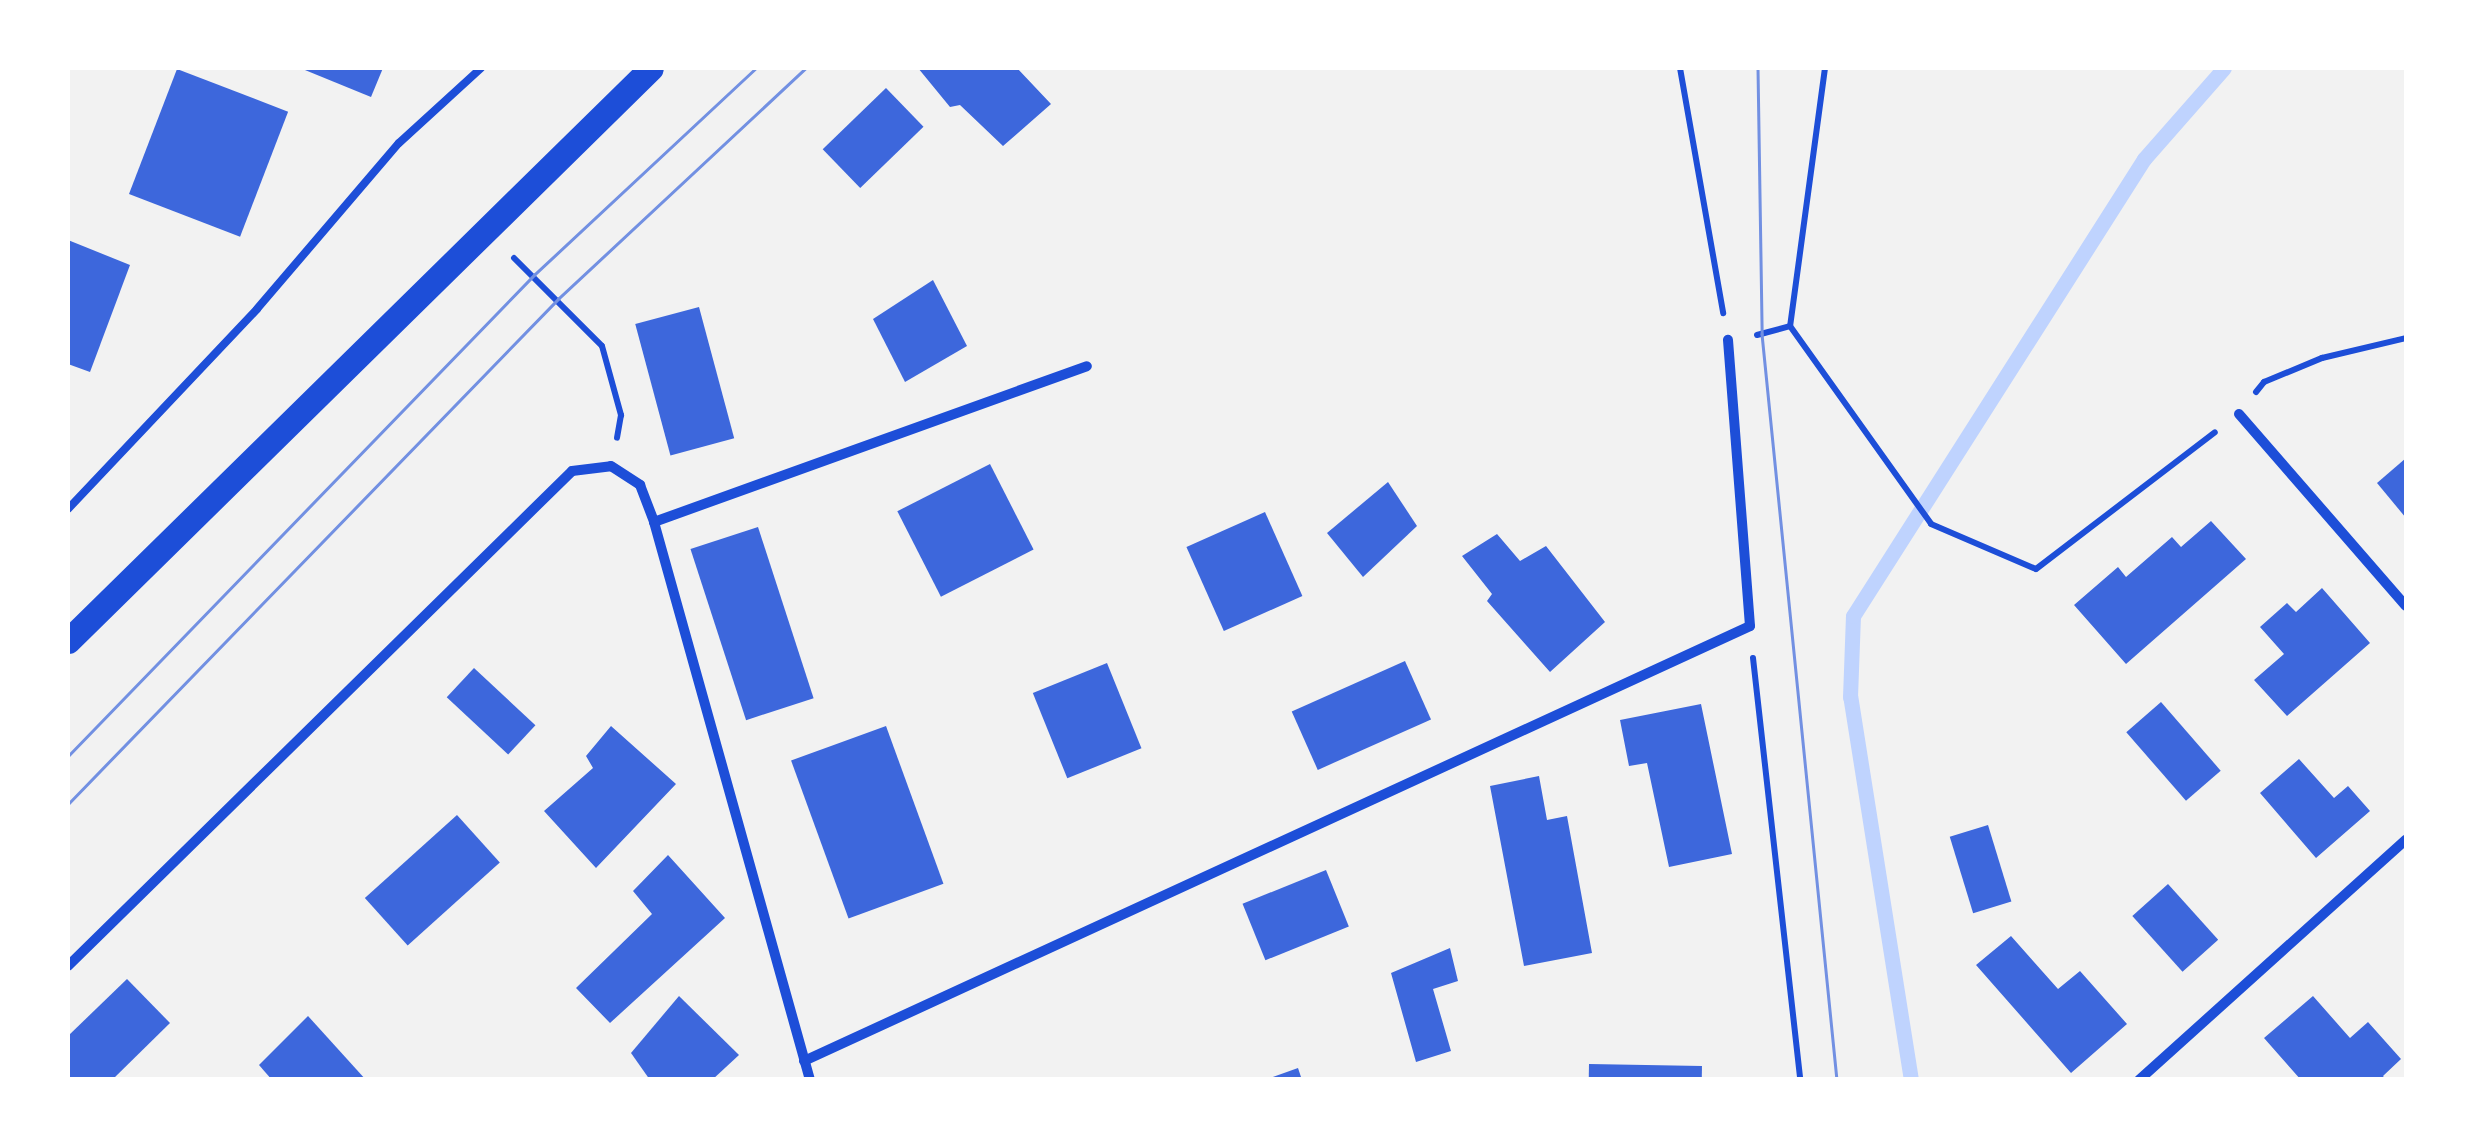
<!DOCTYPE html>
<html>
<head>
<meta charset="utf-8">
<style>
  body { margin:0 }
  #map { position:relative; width:2474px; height:1147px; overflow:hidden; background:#f2f2f2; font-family:Cabin,sans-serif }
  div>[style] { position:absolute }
  .stream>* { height:15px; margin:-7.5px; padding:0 7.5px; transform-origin:7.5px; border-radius:7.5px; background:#bfd3fe }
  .building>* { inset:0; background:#3d67dc; transform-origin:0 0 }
  .path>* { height:6px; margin:-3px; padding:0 3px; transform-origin:3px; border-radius:3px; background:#1d4ed8 }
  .service>* { height:8px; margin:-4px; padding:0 4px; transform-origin:4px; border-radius:4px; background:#1d4ed8 }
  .minor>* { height:10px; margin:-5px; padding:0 5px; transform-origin:5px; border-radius:5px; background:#1d4ed8 }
  .primary>* { height:25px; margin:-12.5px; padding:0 12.5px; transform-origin:12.5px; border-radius:12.5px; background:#1d4ed8 }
  .tram>* { height:2.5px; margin:-1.25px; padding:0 1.25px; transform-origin:1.25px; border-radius:1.25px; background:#7290e2 }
  span { translate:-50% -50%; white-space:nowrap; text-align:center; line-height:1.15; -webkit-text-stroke:8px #fff; paint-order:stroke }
  .frame { position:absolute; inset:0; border:70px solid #fff; pointer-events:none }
</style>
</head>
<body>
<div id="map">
  <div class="stream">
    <div style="left:1911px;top:1080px;width:388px;rotate:-99deg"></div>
    <div style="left:1850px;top:697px;width:81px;rotate:-87.9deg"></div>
    <div style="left:1853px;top:616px;width:542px;rotate:-57.51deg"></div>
    <div style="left:2144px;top:159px;width:121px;rotate:-48.7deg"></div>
  </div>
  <div class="building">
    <div style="clip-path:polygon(300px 68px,383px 68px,371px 97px)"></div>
    <div style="clip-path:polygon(918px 68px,1017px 68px,1051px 104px,1003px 146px,960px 105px,950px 107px)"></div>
    <div style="left:177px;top:69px;width:119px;height:134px;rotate:21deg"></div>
    <div style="left:886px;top:88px;width:54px;height:88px;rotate:46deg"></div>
    <div style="clip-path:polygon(68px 240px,130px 265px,90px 372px,68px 364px)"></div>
    <div style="clip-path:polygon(933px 280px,967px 346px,905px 382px,873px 319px)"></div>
    <div style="left:699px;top:307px;width:136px;height:66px;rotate:75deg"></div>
    <div style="clip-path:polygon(2406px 458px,2406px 518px,2377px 483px)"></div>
    <div style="left:990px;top:464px;width:96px;height:104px;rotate:63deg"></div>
    <div style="clip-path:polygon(1388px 482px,1417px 526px,1363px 577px,1327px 533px)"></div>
    <div style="left:1265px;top:512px;width:92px;height:86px;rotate:66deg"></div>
    <div style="clip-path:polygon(2211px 521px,2246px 559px,2126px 664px,2074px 605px,2118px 567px,2126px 577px,2172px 537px,2181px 547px)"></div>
    <div style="left:758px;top:527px;width:180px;height:71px;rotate:72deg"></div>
    <div style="clip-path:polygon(1497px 534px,1520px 561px,1546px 546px,1605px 622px,1550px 672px,1487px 601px,1492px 594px,1462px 556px)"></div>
    <div style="clip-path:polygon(2322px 588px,2370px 643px,2287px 716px,2254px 680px,2284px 654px,2260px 627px,2287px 603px,2296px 612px)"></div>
    <div style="left:1405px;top:661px;width:64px;height:124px;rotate:66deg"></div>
    <div style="left:1107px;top:663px;width:92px;height:80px;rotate:68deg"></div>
    <div style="left:474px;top:668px;width:84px;height:40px;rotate:43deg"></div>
    <div style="left:2161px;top:702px;width:91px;height:46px;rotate:49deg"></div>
    <div style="clip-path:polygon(1701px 704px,1732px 854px,1669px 867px,1647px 763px,1629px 766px,1620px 720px)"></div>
    <div style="clip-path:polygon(611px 726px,676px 784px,596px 868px,544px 811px,593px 768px,586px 756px)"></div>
    <div style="left:886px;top:726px;width:168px;height:101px;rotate:70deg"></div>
    <div style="clip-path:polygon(2299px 759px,2334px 798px,2348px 786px,2370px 811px,2316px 858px,2260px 793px)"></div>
    <div style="clip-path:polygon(1539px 776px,1547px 820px,1567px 816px,1592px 953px,1524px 966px,1490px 786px)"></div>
    <div style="left:457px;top:815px;width:64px;height:124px;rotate:48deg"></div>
    <div style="left:1988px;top:825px;width:80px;height:40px;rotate:73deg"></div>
    <div style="clip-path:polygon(668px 855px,725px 918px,610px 1023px,576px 988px,652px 914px,633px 891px)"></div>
    <div style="left:1326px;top:870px;width:61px;height:90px;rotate:68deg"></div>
    <div style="left:2168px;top:884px;width:75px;height:48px;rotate:48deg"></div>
    <div style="clip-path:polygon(2011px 936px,2058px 989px,2080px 971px,2127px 1024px,2071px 1073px,1976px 965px)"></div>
    <div style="clip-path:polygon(1450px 948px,1458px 981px,1433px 989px,1451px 1051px,1416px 1062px,1391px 973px)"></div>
    <div style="clip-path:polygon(127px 979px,170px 1023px,112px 1080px,70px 1080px,68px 1036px)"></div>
    <div style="clip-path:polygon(679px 996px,739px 1055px,712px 1080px,650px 1080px,631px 1053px)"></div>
    <div style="clip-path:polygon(2313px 996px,2350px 1038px,2368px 1022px,2401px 1059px,2383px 1076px,2386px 1080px,2301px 1080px,2264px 1038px)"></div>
    <div style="clip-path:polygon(308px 1016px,366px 1080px,272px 1080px,259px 1065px)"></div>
    <div style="left:1589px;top:1064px;width:113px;height:16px;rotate:1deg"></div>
    <div style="clip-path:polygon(1298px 1068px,1302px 1080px,1267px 1080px,1267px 1079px)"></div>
  </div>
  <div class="path">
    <div style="left:1680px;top:68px;width:249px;rotate:80deg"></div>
    <div style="left:1825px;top:68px;width:260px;rotate:97.7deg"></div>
    <div style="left:1790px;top:326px;width:243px;rotate:54.5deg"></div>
    <div style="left:1931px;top:524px;width:114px;rotate:23.2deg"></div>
    <div style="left:2036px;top:569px;width:225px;rotate:-37.4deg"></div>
    <div style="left:514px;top:258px;width:124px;rotate:45deg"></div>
    <div style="left:602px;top:346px;width:72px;rotate:74.6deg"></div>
    <div style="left:621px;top:415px;width:23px;rotate:100deg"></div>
    <div style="left:1757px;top:335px;width:34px;rotate:-15deg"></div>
    <div style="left:2256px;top:392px;width:13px;rotate:-51deg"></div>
    <div style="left:2264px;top:382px;width:63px;rotate:-22.5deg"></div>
    <div style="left:2322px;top:358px;width:86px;rotate:-13.4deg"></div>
    <div style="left:1753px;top:658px;width:425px;rotate:83.6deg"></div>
  </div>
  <div class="service">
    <div style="left:68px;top:509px;width:275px;rotate:-46.6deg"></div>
    <div style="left:257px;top:309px;width:218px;rotate:-49.5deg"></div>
    <div style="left:399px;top:143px;width:111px;rotate:-42.4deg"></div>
  </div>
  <div class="minor">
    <div style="left:2239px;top:414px;width:254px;rotate:49deg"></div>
    <div style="left:654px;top:522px;width:460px;rotate:-19.8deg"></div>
    <div style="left:68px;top:966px;width:706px;rotate:-44.48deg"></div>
    <div style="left:572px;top:471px;width:39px;rotate:-7deg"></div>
    <div style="left:611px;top:466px;width:35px;rotate:33deg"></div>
    <div style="left:640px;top:485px;width:40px;rotate:69deg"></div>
    <div style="left:654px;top:522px;width:579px;rotate:74.38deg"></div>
    <div style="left:804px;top:1061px;width:1041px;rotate:-24.69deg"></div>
    <div style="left:1750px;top:626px;width:287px;rotate:-94.4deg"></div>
    <div style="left:2139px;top:1080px;width:359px;rotate:-42deg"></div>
  </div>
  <div class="primary">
    <div style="left:68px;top:641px;width:817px;rotate:-44.5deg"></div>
  </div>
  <div class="tram">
    <div style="left:1758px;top:68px;width:266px;rotate:89.1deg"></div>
    <div style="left:1762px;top:334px;width:750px;rotate:84.26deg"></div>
    <div style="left:68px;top:756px;width:670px;rotate:-45.91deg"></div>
    <div style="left:534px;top:275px;width:304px;rotate:-43deg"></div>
    <div style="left:68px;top:804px;width:704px;rotate:-45.86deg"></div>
    <div style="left:558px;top:299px;width:339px;rotate:-43deg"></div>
  </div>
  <div class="frame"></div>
</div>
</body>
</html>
